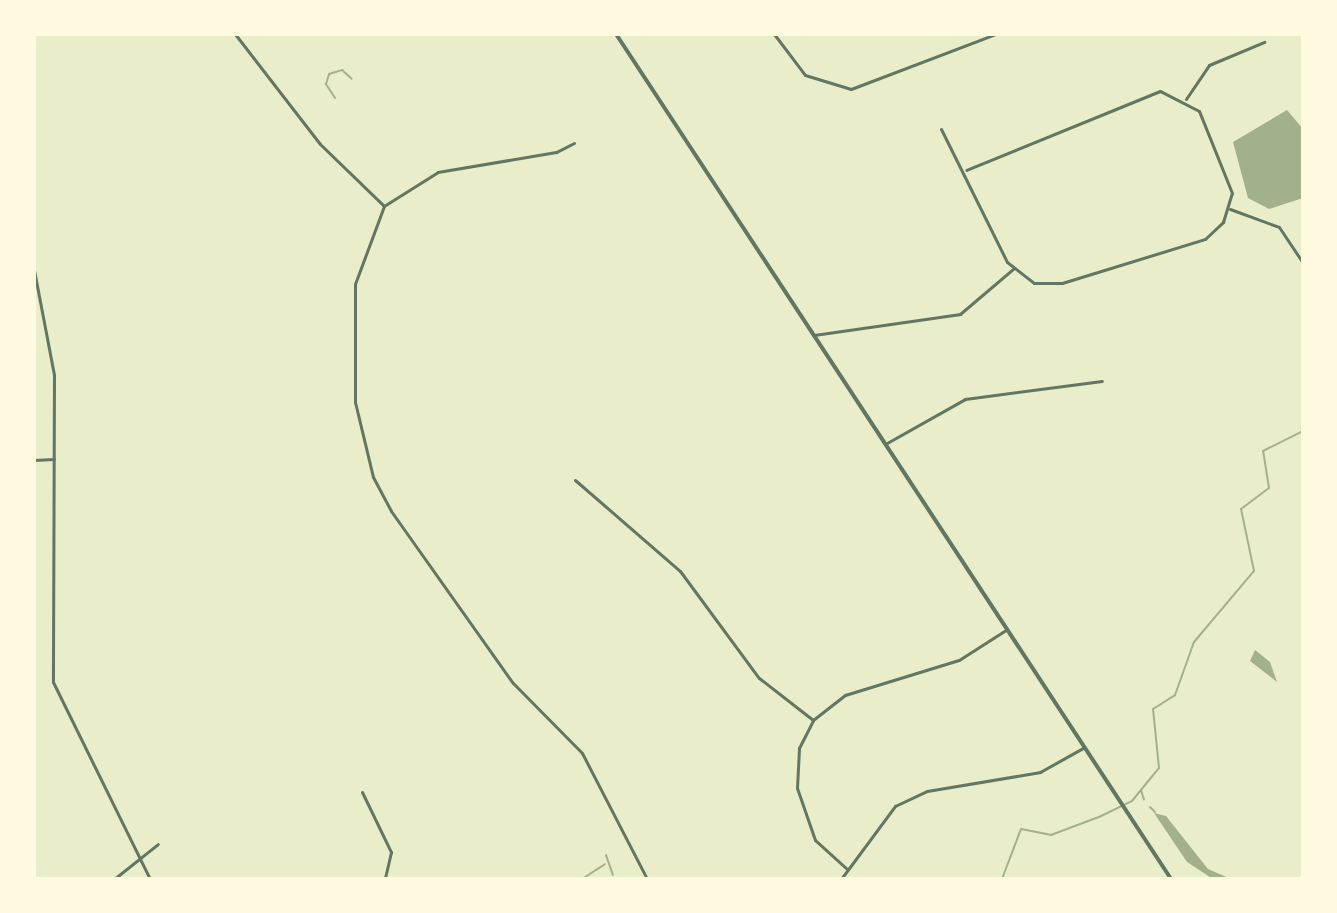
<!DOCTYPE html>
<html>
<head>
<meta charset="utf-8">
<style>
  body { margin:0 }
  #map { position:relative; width:1337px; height:913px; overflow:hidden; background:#e9edc9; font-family:"Roboto Condensed",sans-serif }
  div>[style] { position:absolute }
  .water>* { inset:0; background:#a3b18a }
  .stream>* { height:2px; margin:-1px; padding:0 1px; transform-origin:1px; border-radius:1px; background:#a3b18a }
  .minor>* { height:3px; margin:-1.5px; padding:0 1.5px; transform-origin:1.5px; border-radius:1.5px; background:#617663 }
  .tertiary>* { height:4px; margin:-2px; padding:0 2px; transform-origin:2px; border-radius:2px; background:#617663 }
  span { translate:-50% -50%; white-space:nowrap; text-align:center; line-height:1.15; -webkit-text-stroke:6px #fefae0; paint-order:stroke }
  .frame { position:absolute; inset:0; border:36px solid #fefae0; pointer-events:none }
</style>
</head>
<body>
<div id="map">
  <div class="water">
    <div style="clip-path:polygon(1287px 110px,1303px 129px,1303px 198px,1269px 209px,1248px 198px,1233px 142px)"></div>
    <div style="clip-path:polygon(1255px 650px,1270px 662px,1277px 682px,1250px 661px)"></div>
    <div style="clip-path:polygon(1154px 813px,1166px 816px,1208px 869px,1231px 879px,1213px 879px,1187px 862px)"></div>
  </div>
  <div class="stream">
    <div style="left:335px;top:98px;width:17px;rotate:-123deg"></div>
    <div style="left:326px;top:84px;width:10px;rotate:-73deg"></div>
    <div style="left:329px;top:74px;width:14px;rotate:-17deg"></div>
    <div style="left:342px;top:70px;width:13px;rotate:42deg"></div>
    <div style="left:1141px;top:790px;width:10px;rotate:73deg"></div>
    <div style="left:1150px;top:807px;width:7px;rotate:45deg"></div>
    <div style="left:606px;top:855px;width:21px;rotate:71deg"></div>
    <div style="left:582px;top:879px;width:27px;rotate:-33deg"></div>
    <div style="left:1002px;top:879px;width:53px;rotate:-69.2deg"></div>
    <div style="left:1021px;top:829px;width:31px;rotate:11deg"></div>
    <div style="left:1051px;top:835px;width:51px;rotate:-20.6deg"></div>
    <div style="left:1099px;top:817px;width:37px;rotate:-26deg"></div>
    <div style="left:1132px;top:801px;width:43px;rotate:-50.7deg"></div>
    <div style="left:1159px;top:768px;width:59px;rotate:-95.8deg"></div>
    <div style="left:1153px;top:709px;width:26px;rotate:-32deg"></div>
    <div style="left:1175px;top:695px;width:56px;rotate:-70.3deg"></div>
    <div style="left:1194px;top:642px;width:93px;rotate:-49.8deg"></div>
    <div style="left:1254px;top:571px;width:63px;rotate:-101.8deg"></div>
    <div style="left:1241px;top:509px;width:35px;rotate:-37deg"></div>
    <div style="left:1269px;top:488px;width:37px;rotate:-99deg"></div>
    <div style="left:1263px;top:451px;width:45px;rotate:-26.6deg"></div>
  </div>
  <div class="minor">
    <div style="left:235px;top:34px;width:139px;rotate:52.3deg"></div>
    <div style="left:320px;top:144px;width:89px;rotate:44.1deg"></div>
    <div style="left:774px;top:34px;width:51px;rotate:52.9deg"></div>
    <div style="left:805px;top:75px;width:48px;rotate:16.9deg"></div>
    <div style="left:851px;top:89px;width:155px;rotate:-20.8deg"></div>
    <div style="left:1186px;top:99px;width:41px;rotate:-55.9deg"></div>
    <div style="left:1209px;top:65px;width:60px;rotate:-22.7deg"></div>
    <div style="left:941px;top:129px;width:148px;rotate:63.6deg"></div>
    <div style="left:1007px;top:262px;width:34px;rotate:38deg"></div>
    <div style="left:1034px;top:283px;width:28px"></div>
    <div style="left:1062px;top:283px;width:150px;rotate:-17.1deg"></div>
    <div style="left:1205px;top:239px;width:25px;rotate:-43deg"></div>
    <div style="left:1223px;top:222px;width:30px;rotate:-73deg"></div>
    <div style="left:1232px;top:193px;width:88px;rotate:-111.9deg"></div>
    <div style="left:1199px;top:111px;width:44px;rotate:-152.9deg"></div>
    <div style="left:1160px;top:91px;width:209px;rotate:157.8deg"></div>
    <div style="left:574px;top:143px;width:20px;rotate:153deg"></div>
    <div style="left:556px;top:152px;width:120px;rotate:170.4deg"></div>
    <div style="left:438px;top:172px;width:64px;rotate:147.8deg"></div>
    <div style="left:384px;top:206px;width:83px;rotate:110.4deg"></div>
    <div style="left:355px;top:284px;width:118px;rotate:90deg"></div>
    <div style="left:355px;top:402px;width:77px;rotate:76.5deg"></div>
    <div style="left:373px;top:477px;width:38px;rotate:62deg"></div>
    <div style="left:391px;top:511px;width:211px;rotate:54.7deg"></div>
    <div style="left:513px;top:683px;width:98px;rotate:45.4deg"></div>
    <div style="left:582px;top:753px;width:142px;rotate:62.7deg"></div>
    <div style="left:1230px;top:209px;width:52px;rotate:20.2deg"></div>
    <div style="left:1279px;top:227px;width:43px;rotate:56.3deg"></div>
    <div style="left:34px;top:270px;width:107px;rotate:79.2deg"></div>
    <div style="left:54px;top:375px;width:307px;rotate:90.2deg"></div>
    <div style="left:53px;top:682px;width:220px;rotate:63.8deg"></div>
    <div style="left:814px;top:335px;width:148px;rotate:-8.2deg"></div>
    <div style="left:960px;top:314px;width:70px;rotate:-40.3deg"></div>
    <div style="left:887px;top:443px;width:90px;rotate:-29.4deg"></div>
    <div style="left:965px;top:399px;width:138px;rotate:-7.5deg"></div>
    <div style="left:34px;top:460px;width:20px;rotate:-3deg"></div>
    <div style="left:575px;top:480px;width:139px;rotate:40.9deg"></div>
    <div style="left:680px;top:571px;width:133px;rotate:53.6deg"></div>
    <div style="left:759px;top:678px;width:68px;rotate:37.9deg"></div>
    <div style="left:362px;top:792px;width:67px;rotate:64.2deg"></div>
    <div style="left:391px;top:852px;width:28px;rotate:103deg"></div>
    <div style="left:847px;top:869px;width:43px;rotate:-137.8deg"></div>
    <div style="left:815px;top:840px;width:55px;rotate:-109.1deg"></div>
    <div style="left:797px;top:788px;width:40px;rotate:-87.1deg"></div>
    <div style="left:799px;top:748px;width:31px;rotate:-63deg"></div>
    <div style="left:813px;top:720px;width:41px;rotate:-38deg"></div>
    <div style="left:845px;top:695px;width:119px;rotate:-17.1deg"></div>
    <div style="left:959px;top:660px;width:56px;rotate:-32.6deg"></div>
    <div style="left:114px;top:879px;width:56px;rotate:-38.5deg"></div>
    <div style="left:841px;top:879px;width:91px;rotate:-53.5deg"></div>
    <div style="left:895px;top:806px;width:35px;rotate:-25deg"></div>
    <div style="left:927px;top:791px;width:115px;rotate:-9.5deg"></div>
    <div style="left:1040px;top:772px;width:49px;rotate:-29.2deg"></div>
  </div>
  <div class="tertiary">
    <div style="left:616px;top:34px;width:1011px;rotate:56.7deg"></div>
  </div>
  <div class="frame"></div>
</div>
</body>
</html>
